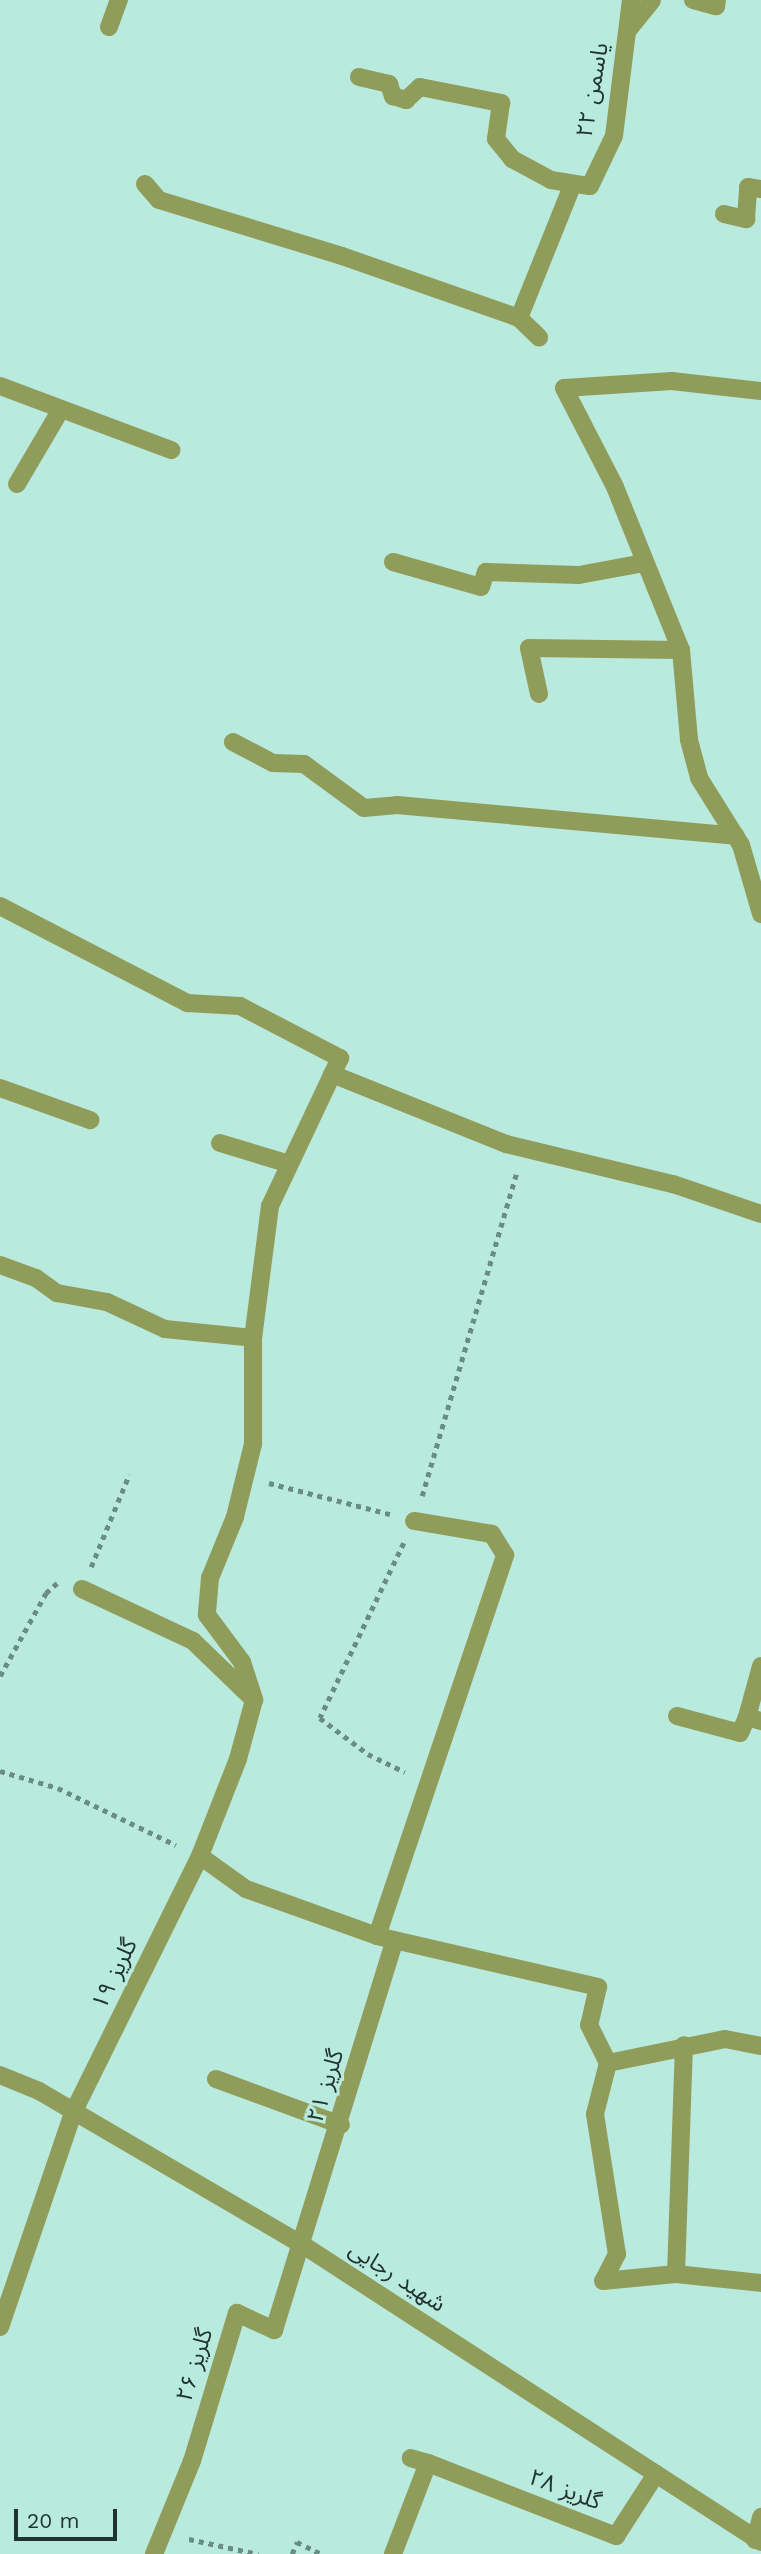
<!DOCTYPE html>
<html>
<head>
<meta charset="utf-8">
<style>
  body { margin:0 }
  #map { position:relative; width:761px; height:2554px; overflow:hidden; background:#b9eade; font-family:"Work Sans","Noto Sans Arabic",sans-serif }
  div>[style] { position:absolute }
  .path>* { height:4.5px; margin-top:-2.25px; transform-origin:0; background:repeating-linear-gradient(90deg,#6a8c84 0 5px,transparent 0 10px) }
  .minor>* { height:18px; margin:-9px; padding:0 9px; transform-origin:9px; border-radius:9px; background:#909c59 }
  span { translate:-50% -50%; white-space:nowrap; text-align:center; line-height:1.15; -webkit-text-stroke:6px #b9eade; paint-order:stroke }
  .street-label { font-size:23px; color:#20342f }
  .scale { position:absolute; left:14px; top:2509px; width:103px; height:32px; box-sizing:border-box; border:4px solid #20342f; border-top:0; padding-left:9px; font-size:21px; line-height:24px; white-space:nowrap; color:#20342f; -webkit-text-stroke:5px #b9eade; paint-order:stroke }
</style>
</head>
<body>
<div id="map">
  <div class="path">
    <div style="left:269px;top:1483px;width:125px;rotate:14.4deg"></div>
    <div style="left:422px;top:1496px;width:338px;rotate:-73.7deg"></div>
    <div style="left:404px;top:1543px;width:194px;rotate:115.6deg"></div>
    <div style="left:320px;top:1718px;width:60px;rotate:36.9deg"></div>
    <div style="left:368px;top:1754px;width:41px;rotate:25.9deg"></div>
    <div style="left:91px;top:1567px;width:100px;rotate:-67.6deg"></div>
    <div style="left:0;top:1676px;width:95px;rotate:-61deg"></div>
    <div style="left:46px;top:1593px;width:15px;rotate:-42deg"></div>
    <div style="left:0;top:1771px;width:60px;rotate:16.3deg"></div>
    <div style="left:58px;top:1788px;width:131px;rotate:25.8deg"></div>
    <div style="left:189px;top:2539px;width:71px;rotate:12.3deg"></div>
    <div style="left:292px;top:2554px;width:13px;rotate:-67deg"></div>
    <div style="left:297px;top:2542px;width:28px;rotate:26deg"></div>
  </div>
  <div class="minor">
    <div style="left:693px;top:0;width:24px;rotate:15deg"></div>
    <div style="left:716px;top:6px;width:6px;rotate:-81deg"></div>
    <div style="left:109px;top:27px;width:29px;rotate:-70deg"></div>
    <div style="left:628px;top:30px;width:38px;rotate:-51deg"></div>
    <div style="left:359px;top:77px;width:31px;rotate:13deg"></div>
    <div style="left:389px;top:84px;width:13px;rotate:72deg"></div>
    <div style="left:393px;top:96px;width:14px;rotate:17deg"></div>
    <div style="left:406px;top:100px;width:19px;rotate:-43deg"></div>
    <div style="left:420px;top:87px;width:83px;rotate:11.2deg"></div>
    <div style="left:501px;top:103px;width:36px;rotate:98deg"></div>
    <div style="left:496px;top:139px;width:26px;rotate:51deg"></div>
    <div style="left:512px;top:159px;width:44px;rotate:28.3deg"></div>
    <div style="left:551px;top:180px;width:39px;rotate:9deg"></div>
    <div style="left:590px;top:186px;width:55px;rotate:-64.4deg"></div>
    <div style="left:614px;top:136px;width:137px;rotate:-82.9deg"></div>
    <div style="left:145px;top:184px;width:21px;rotate:49deg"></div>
    <div style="left:159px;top:200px;width:191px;rotate:17deg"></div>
    <div style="left:342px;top:256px;width:188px;rotate:19.3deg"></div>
    <div style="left:519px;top:318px;width:144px;rotate:-68.1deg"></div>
    <div style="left:724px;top:214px;width:23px;rotate:13deg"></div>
    <div style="left:746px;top:219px;width:32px;rotate:-86deg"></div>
    <div style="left:748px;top:187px;width:13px;rotate:9deg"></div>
    <div style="left:519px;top:318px;width:28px;rotate:44deg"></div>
    <div style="left:0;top:386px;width:183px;rotate:20.5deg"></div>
    <div style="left:761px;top:391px;width:90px;rotate:-173.6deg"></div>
    <div style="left:672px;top:381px;width:108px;rotate:176.3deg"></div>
    <div style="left:564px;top:388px;width:111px;rotate:62.7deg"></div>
    <div style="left:615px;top:487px;width:176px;rotate:68deg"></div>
    <div style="left:681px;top:650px;width:90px;rotate:84.9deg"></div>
    <div style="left:689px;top:740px;width:39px;rotate:75deg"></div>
    <div style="left:699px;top:778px;width:79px;rotate:57.9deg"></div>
    <div style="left:741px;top:845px;width:72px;rotate:73.8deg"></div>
    <div style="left:17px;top:484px;width:85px;rotate:-59.5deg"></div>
    <div style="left:393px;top:562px;width:91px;rotate:15.9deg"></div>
    <div style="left:481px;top:587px;width:16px;rotate:-72deg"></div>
    <div style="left:486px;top:572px;width:93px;rotate:1.8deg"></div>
    <div style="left:579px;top:575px;width:65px;rotate:-10.6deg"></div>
    <div style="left:539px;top:694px;width:47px;rotate:-102.3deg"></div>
    <div style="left:529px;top:648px;width:152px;rotate:0.8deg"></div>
    <div style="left:233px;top:742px;width:45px;rotate:27.7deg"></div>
    <div style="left:273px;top:763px;width:31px;rotate:2deg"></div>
    <div style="left:304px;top:764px;width:74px;rotate:36.3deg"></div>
    <div style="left:364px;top:808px;width:33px;rotate:-5deg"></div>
    <div style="left:397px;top:805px;width:340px;rotate:5.2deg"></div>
    <div style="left:0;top:906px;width:211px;rotate:27.4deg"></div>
    <div style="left:187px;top:1003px;width:53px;rotate:3.2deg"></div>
    <div style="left:240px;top:1006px;width:113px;rotate:27.5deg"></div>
    <div style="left:340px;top:1058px;width:164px;rotate:115.3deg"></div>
    <div style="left:270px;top:1206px;width:133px;rotate:97.3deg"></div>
    <div style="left:332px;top:1074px;width:188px;rotate:21.9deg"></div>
    <div style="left:506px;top:1144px;width:172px;rotate:13.5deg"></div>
    <div style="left:673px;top:1184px;width:93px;rotate:18.8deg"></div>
    <div style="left:0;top:1088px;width:96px;rotate:19.6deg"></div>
    <div style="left:220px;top:1143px;width:72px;rotate:16.9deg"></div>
    <div style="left:0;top:1265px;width:38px;rotate:20deg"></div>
    <div style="left:36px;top:1278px;width:26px;rotate:36deg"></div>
    <div style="left:57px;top:1293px;width:51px;rotate:10.2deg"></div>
    <div style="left:107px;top:1302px;width:64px;rotate:25deg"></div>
    <div style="left:165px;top:1329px;width:88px;rotate:5.8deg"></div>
    <div style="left:253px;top:1338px;width:106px;rotate:90deg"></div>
    <div style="left:253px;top:1444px;width:75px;rotate:103.9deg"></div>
    <div style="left:235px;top:1517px;width:66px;rotate:112.3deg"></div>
    <div style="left:210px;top:1578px;width:37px;rotate:95deg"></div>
    <div style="left:207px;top:1615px;width:59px;rotate:53.3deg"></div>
    <div style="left:242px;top:1662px;width:40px;rotate:72deg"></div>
    <div style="left:254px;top:1700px;width:61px;rotate:105.2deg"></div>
    <div style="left:238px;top:1759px;width:104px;rotate:111.4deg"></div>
    <div style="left:200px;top:1856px;width:287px;rotate:116.3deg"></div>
    <div style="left:73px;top:2113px;width:226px;rotate:108.8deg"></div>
    <div style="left:82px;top:1589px;width:123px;rotate:25.1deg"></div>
    <div style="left:193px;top:1641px;width:81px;rotate:44deg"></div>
    <div style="left:677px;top:1716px;width:65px;rotate:15.1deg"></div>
    <div style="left:740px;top:1733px;width:17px;rotate:-66deg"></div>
    <div style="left:747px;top:1717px;width:15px;rotate:16deg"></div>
    <div style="left:747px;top:1717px;width:53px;rotate:-74.6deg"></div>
    <div style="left:200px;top:1856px;width:57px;rotate:35.7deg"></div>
    <div style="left:246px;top:1889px;width:139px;rotate:19.7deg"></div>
    <div style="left:377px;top:1936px;width:227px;rotate:13deg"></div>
    <div style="left:598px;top:1987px;width:39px;rotate:103deg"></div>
    <div style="left:589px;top:2025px;width:42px;rotate:63.4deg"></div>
    <div style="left:608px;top:2063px;width:53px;rotate:104.3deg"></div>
    <div style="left:595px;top:2114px;width:142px;rotate:81.1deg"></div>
    <div style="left:617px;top:2254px;width:30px;rotate:117deg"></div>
    <div style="left:603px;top:2281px;width:73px;rotate:-5.5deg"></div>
    <div style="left:676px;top:2274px;width:85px;rotate:6deg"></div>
    <div style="left:377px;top:1936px;width:402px;rotate:-71.4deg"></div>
    <div style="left:505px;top:1555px;width:25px;rotate:-122deg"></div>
    <div style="left:492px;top:1534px;width:79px;rotate:-170.5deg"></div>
    <div style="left:608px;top:2063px;width:119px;rotate:-11.6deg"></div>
    <div style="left:725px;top:2039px;width:37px;rotate:11deg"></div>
    <div style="left:0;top:2075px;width:42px;rotate:22.3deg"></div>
    <div style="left:39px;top:2091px;width:306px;rotate:30.3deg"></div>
    <div style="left:303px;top:2245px;width:546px;rotate:32.96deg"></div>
    <div style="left:216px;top:2079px;width:133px;rotate:20.2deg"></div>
    <div style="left:676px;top:2274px;width:229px;rotate:-88deg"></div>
    <div style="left:428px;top:2463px;width:202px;rotate:21.2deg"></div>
    <div style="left:616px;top:2536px;width:74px;rotate:-57.2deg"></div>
    <div style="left:755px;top:2540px;width:24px;rotate:-75deg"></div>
    <div style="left:154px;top:2554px;width:100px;rotate:-67.8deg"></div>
    <div style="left:192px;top:2461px;width:155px;rotate:-73.1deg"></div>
    <div style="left:237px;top:2313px;width:41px;rotate:24.7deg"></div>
    <div style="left:274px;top:2330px;width:408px;rotate:-72.8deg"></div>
    <div style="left:393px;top:2554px;width:97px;rotate:-69deg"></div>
    <div style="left:428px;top:2463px;width:18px;rotate:-164deg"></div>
  </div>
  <div class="street-label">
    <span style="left:593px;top:90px;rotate:-80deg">یاسمن ۲۲</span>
    <span style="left:115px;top:1974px;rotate:-64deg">گلریز ۱۹</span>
    <span style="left:326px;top:2086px;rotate:-73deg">گلریز ۲۱</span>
    <span style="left:397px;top:2277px;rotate:33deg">شهید رجایی</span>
    <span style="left:195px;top:2365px;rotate:-73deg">گلریز ۲۶</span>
    <span style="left:565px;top:2490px;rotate:21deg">گلریز ۲۸</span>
  </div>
  <div class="scale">20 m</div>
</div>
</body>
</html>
